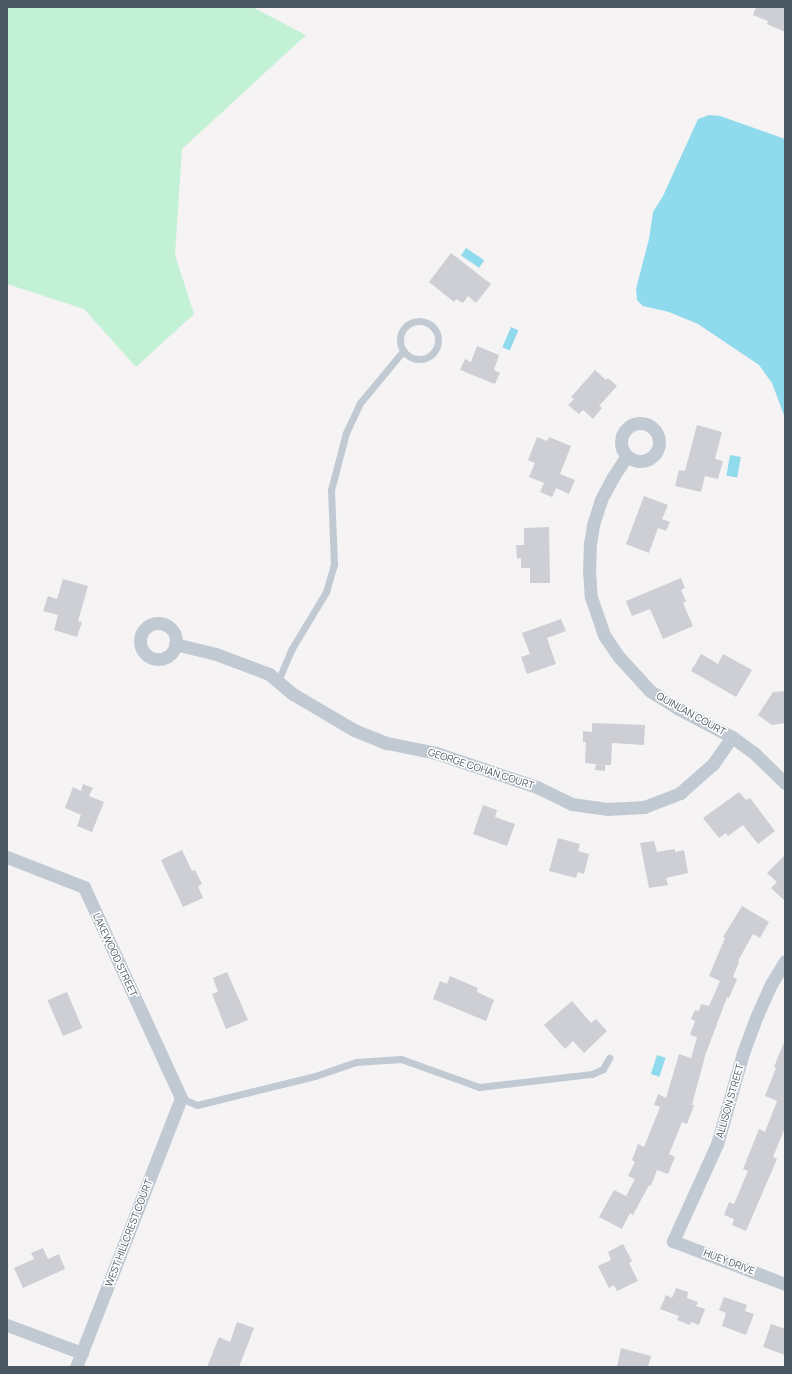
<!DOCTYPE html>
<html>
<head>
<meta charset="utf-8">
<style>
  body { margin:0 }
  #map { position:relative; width:792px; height:1374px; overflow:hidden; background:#f5f3f3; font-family:Manrope,sans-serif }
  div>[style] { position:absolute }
  .green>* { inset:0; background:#c3f1d5 }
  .water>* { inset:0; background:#90daee; transform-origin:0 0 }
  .building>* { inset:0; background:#cdcfd5; transform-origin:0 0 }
  .lane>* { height:7px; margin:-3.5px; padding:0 3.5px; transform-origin:3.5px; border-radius:3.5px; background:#c1cad2 }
  .lane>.ring { margin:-3.5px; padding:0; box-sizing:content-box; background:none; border:7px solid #c1cad2; border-radius:50% }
  .street>* { height:13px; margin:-6.5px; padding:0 6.5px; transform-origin:6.5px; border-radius:6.5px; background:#c1cad2 }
  .street>.ring { margin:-6.5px; padding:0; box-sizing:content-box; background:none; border:13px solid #c1cad2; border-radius:50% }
  span { translate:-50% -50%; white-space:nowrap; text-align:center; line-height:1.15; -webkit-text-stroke:3px #fff; paint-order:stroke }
  .street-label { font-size:10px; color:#4a5661 }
  .frame { position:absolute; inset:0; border:8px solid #4a5661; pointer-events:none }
</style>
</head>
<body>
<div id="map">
  <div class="green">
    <div style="clip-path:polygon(7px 7px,252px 7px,306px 35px,182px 149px,175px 255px,194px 314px,136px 367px,84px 309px,7px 284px)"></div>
  </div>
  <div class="water">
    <div style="clip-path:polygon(709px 115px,720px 116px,785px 139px,785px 418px,772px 383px,759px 365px,698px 324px,669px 312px,643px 306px,637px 300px,636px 289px,649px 239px,653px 212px,663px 196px,698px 119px)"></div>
    <div style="left:466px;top:248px;width:22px;height:9px;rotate:34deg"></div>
    <div style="left:511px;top:327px;width:8px;height:22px;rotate:23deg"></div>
    <div style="left:730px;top:455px;width:11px;height:21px;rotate:10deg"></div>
    <div style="left:657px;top:1055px;width:9px;height:20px;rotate:18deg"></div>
  </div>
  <div class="building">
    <div style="clip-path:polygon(756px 7px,785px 7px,785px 32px,767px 24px,768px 21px,753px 15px)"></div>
    <div style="clip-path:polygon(451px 253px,491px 284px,476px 303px,468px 296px,463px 303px,456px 299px,454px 302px,429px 282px)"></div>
    <div style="clip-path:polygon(477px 346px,499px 355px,494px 370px,500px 373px,495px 384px,460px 370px,465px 359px,471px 362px)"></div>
    <div style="clip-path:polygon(595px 370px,606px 380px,608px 378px,617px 386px,599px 406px,602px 408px,593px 419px,583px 410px,579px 414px,568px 405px,574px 399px,571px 397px)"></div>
    <div style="clip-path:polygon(697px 425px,722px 432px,715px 459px,723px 461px,718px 479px,705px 476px,701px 492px,675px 486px,679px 470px,685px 471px)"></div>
    <div style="clip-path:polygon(537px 437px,547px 441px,549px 437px,571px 446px,560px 474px,575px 480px,569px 494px,556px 488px,552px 497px,540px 492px,544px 483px,529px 477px,535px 463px,528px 460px)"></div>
    <div style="clip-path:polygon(644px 496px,668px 505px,662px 519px,670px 522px,666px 531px,658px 528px,649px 553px,626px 544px)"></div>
    <div style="clip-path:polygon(549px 527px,550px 583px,530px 583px,530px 568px,521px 568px,521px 558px,517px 559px,516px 545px,524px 545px,524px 528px)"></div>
    <div style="clip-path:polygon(681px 578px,685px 588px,681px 590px,686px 601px,683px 603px,693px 626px,663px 639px,650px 609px,632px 616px,626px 601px)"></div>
    <div style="clip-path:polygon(63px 579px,88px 586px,78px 621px,82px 622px,77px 637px,54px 630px,58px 615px,43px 611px,48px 596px,57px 599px)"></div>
    <div style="clip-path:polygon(561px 619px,566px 631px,547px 638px,556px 664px,527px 674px,521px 657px,530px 654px,522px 633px)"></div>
    <div style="clip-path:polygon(701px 654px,718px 664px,723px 654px,752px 670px,736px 697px,691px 671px)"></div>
    <div style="clip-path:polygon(785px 691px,785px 723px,772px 725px,758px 715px,773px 692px)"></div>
    <div style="clip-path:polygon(592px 723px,645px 725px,644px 745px,612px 743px,611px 765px,605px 765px,605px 771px,595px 770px,596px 764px,585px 763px,586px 742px,583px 742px,583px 731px,592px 732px)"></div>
    <div style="clip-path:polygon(83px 784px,93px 788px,89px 796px,104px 802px,92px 832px,77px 826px,81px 815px,65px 808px,73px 787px,81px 791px)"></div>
    <div style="clip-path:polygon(739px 792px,746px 800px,750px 798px,775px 831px,758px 844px,743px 825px,728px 836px,726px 833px,719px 838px,703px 818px)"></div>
    <div style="clip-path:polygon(483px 805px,497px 810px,495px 817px,515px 824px,507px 846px,473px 834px)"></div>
    <div style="clip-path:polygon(558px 838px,580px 844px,578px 851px,589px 854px,584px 874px,578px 872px,576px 878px,549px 871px)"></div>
    <div style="clip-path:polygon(654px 841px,657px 852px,675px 849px,675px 852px,684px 850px,688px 873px,666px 878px,668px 885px,649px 888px,640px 843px)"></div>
    <div style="clip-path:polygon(182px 850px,192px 871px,195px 870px,202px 884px,198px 886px,203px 898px,183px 907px,161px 860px)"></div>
    <div style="clip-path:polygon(785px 855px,785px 901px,771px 888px,777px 882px,767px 873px)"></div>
    <div style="clip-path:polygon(742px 906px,769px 922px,760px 938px,753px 934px,738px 961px,739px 962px,733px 977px,737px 979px,729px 998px,727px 997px,705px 1056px,692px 1105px,694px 1105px,687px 1124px,682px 1122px,669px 1154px,675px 1157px,668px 1174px,657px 1170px,651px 1186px,649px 1185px,633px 1215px,630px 1213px,622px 1229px,599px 1217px,614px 1190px,626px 1196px,635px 1179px,628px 1176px,635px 1162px,632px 1160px,638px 1144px,644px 1147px,660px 1107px,654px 1105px,658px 1094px,666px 1098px,679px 1054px,691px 1058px,697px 1037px,690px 1035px,695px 1021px,691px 1019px,695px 1010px,699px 1011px,701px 1004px,709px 1006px,720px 981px,709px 976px,725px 938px,723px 937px)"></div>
    <div style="clip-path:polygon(227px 972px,248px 1020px,226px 1029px,212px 994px,218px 992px,213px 978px)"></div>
    <div style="clip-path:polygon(450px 976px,478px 988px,477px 992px,494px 1000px,486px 1021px,433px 999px,440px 981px,447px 984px)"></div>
    <div style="left:67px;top:992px;width:39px;height:21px;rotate:67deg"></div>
    <div style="clip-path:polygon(572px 1001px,591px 1023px,596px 1019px,607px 1031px,584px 1053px,573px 1041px,565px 1049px,544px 1025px)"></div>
    <div style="clip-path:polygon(785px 1040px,785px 1128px,773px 1157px,777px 1159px,746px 1231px,732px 1225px,734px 1219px,724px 1215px,729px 1202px,734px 1204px,748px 1171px,743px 1169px,759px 1129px,765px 1132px,777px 1101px,765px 1096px,776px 1068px,774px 1067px)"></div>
    <div style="clip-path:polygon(623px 1244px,632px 1261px,629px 1263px,638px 1281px,617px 1291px,614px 1285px,609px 1288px,598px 1266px,611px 1260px,608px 1252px)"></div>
    <div style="clip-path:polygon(43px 1248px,48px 1259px,59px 1254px,65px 1269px,23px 1288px,14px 1268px,34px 1259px,31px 1253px)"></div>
    <div style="clip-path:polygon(676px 1288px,688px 1292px,687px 1298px,698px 1302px,696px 1306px,705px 1309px,699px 1325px,691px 1322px,690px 1325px,677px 1320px,679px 1316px,660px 1309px,666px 1295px,672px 1298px)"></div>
    <div style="clip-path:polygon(724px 1297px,747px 1305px,745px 1311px,754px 1314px,746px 1335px,722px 1326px,726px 1313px,719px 1310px)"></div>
    <div style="clip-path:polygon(237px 1322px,254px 1328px,239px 1367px,207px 1367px,219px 1337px,230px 1342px)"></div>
    <div style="clip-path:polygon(771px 1324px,785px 1329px,785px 1355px,763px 1347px)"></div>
    <div style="clip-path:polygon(621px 1348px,651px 1356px,648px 1367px,617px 1367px)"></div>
  </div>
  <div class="lane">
    <div class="ring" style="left:400px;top:321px;width:31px;height:31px"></div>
    <div style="left:278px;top:681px;width:34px;rotate:-67deg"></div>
    <div style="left:291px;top:650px;width:68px;rotate:-58.9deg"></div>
    <div style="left:326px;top:592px;width:29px;rotate:-74deg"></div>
    <div style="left:334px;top:564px;width:74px;rotate:-92.3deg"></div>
    <div style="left:331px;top:490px;width:59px;rotate:-75.3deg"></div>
    <div style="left:346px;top:433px;width:33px;rotate:-65deg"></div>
    <div style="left:360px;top:403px;width:67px;rotate:-50.4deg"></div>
    <div style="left:181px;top:1098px;width:17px;rotate:24deg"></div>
    <div style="left:197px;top:1105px;width:122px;rotate:-13.8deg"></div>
    <div style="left:315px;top:1076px;width:43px;rotate:-18.9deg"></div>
    <div style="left:356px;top:1062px;width:45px;rotate:-3.8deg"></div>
    <div style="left:401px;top:1059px;width:83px;rotate:19.7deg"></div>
    <div style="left:479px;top:1087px;width:114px;rotate:-6.6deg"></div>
    <div style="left:592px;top:1074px;width:12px;rotate:-24deg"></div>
    <div style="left:603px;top:1069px;width:13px;rotate:-61deg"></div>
  </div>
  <div class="street">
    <div class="ring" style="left:621px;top:423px;width:25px;height:25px"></div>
    <div style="left:626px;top:457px;width:24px;rotate:123deg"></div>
    <div style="left:613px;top:477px;width:26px;rotate:118deg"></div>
    <div style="left:601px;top:500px;width:26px;rotate:108deg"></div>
    <div style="left:593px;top:525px;width:18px;rotate:99deg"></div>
    <div style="left:590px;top:543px;width:28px;rotate:92deg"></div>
    <div style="left:589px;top:571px;width:26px;rotate:86deg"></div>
    <div style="left:591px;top:597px;width:40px;rotate:71.1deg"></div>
    <div style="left:604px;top:635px;width:27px;rotate:56deg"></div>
    <div style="left:619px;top:657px;width:46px;rotate:47.6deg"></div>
    <div style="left:650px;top:691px;width:34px;rotate:32deg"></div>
    <div style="left:679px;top:709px;width:60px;rotate:27.8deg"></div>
    <div style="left:732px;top:737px;width:26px;rotate:36deg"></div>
    <div style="left:753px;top:752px;width:45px;rotate:44.1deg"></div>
    <div class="ring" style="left:140px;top:623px;width:23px;height:23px"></div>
    <div style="left:175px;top:644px;width:42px;rotate:13.7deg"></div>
    <div style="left:216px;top:654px;width:57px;rotate:20.7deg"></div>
    <div style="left:269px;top:674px;width:31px;rotate:40deg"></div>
    <div style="left:293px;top:694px;width:71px;rotate:30.5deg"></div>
    <div style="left:354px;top:730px;width:35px;rotate:22deg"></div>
    <div style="left:387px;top:743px;width:50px;rotate:11.5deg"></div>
    <div style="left:436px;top:753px;width:107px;rotate:18.6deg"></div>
    <div style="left:537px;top:787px;width:39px;rotate:26deg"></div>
    <div style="left:572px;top:804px;width:35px;rotate:8deg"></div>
    <div style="left:607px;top:809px;width:37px;rotate:-3deg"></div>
    <div style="left:644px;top:807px;width:39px;rotate:-21deg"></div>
    <div style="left:680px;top:793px;width:44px;rotate:-41.3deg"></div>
    <div style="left:713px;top:764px;width:33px;rotate:-55deg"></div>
    <div style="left:7px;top:857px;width:83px;rotate:21.3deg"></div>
    <div style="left:84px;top:887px;width:232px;rotate:65.3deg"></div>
    <div style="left:181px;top:1098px;width:289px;rotate:111.3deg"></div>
    <div style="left:785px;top:961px;width:27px;rotate:121deg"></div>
    <div style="left:771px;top:984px;width:34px;rotate:114deg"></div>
    <div style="left:757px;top:1015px;width:40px;rotate:110.2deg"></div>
    <div style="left:743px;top:1053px;width:95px;rotate:105.9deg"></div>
    <div style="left:717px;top:1144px;width:107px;rotate:114.4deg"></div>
    <div style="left:673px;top:1241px;width:120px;rotate:21deg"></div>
    <div style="left:7px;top:1325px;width:80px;rotate:20.5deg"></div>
  </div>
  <div class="street-label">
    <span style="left:691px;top:714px;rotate:29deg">QUINLAN COURT</span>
    <span style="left:481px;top:769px;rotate:18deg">GEORGE COHAN COURT</span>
    <span style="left:115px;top:955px;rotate:65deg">LAKEWOOD STREET</span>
    <span style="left:730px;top:1101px;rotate:-74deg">ALLISON STREET</span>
    <span style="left:129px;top:1233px;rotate:-69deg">WEST HILLCREST COURT</span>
    <span style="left:729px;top:1262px;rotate:21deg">HUEY DRIVE</span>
  </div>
  <div class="frame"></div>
</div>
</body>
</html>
